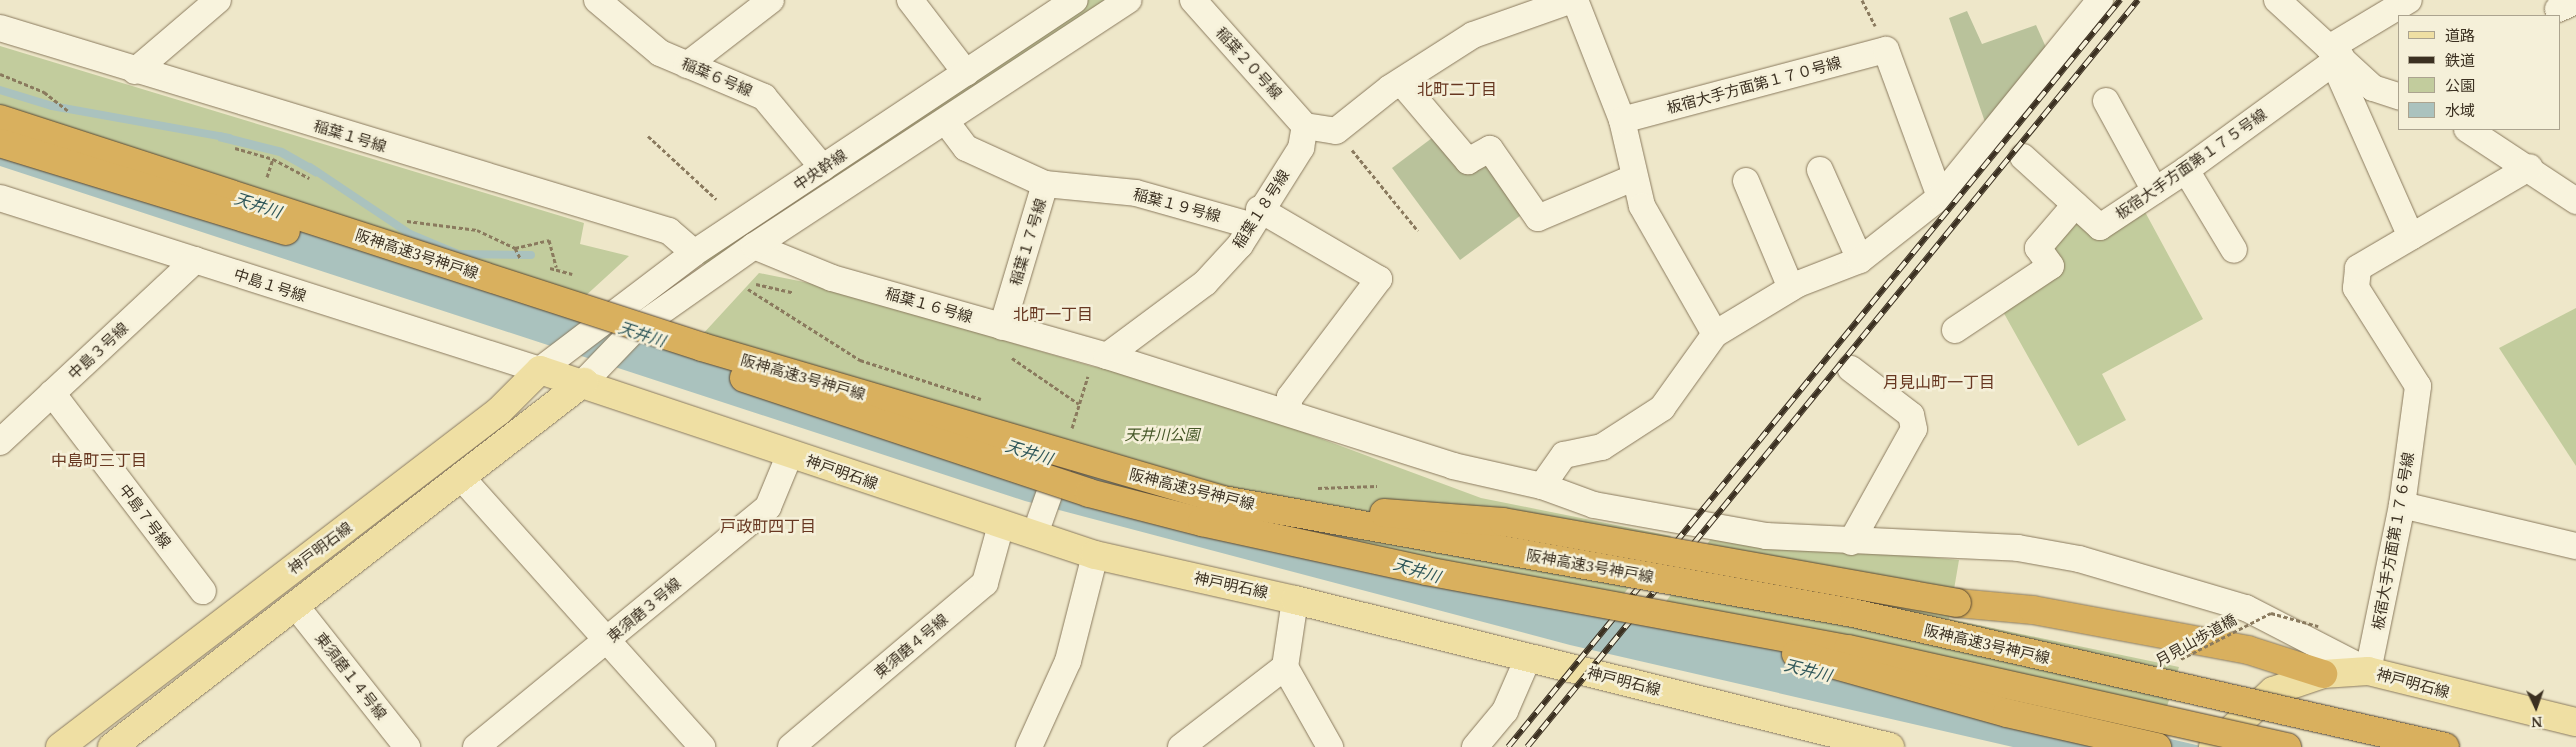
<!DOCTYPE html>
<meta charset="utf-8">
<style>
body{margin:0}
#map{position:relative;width:2576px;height:747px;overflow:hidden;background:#eee7c9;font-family:"Noto Serif","Noto Sans JP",serif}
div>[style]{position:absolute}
.green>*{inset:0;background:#c2cc9d}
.cemetery>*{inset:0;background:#b9c29b}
.water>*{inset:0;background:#aac2be}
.stream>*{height:8px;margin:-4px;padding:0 4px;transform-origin:4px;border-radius:4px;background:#aac2be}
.path>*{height:3px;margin-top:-1.5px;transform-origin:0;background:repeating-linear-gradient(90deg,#8a7a5e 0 4px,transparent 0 6.5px)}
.roads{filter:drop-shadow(0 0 1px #8a7a5e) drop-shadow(0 0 1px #8a7a5e)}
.minor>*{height:26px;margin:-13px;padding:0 13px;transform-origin:13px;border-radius:13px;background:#f8f3dd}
.major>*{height:28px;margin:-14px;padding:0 14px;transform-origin:14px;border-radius:14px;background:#efdfa3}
.highway>*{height:28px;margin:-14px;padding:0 14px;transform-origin:14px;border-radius:14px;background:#d9b05e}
.rail>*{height:5.5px;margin-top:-2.75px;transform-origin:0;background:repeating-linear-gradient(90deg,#f5f0d9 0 11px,#3b3021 0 22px);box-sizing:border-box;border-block:1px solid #3b3021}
.path-bridge>*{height:3px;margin-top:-1.5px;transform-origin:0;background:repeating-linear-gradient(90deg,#8a7a5e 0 4px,transparent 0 6.5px)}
.bridges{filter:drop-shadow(0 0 1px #584832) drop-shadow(0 0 1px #584832)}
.highway-bridge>*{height:28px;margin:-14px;padding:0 14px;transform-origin:14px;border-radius:14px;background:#d9b05e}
span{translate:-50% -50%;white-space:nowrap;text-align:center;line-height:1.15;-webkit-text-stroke:5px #f5f0d9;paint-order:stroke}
.street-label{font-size:15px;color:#3b3021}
.park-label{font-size:15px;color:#465728;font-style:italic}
.neighbourhood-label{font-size:16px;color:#673721}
.water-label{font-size:16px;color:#31585a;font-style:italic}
.legend{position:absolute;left:2398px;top:15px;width:162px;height:115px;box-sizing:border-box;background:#f5f0d9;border:1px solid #aba38f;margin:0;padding:6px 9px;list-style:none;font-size:15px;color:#3b3021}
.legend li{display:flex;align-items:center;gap:10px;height:25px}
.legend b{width:25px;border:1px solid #aba38f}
.north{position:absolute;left:2511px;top:682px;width:50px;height:50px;-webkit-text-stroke:4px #f5f0d9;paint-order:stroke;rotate:177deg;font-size:14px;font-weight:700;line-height:20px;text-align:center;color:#3b3021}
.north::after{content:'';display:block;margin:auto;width:18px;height:22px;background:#3b3021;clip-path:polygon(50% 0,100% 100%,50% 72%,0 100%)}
</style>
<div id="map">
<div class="green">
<div style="clip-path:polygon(1086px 0,1106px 0,704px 265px,701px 254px)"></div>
<div style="clip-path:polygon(0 46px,584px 223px,580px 244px,629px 256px,582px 299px,0 119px)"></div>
<div style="clip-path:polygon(2144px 210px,2203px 319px,2102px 374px,2126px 420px,2078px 446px,2001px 308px,2076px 216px)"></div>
<div style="clip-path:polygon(759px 273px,809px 283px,1091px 366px,1179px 386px,1481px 498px,1671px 536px,1613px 607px,1222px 507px,690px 348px)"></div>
<div style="clip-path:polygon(2576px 308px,2576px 466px,2499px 348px)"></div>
<div style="clip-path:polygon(1713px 536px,1959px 560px,1949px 619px,2179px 667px,2159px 733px,1657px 614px)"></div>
</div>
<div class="cemetery">
<div style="clip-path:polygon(1967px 11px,1982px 44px,2036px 25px,2048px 52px,1985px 122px,1949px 18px)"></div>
<div style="clip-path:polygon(1436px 135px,1491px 159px,1528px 210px,1460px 260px,1392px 168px)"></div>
</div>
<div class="water">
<div style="clip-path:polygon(0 121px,1048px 457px,1611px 609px,2205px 747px,2013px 747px,1570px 645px,1025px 501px,0 166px)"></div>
<div style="clip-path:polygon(220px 132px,283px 148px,320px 169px,316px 177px,279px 156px,218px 141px)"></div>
</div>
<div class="stream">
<div style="left:0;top:90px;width:54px;rotate:17.1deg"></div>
<div style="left:52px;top:106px;width:180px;rotate:10.2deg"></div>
<div style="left:310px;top:167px;width:120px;rotate:33.8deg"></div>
<div style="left:410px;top:234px;width:52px;rotate:22.6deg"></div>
<div style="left:458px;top:254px;width:73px;rotate:0.8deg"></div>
</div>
<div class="path">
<div style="left:1862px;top:0;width:29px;rotate:63deg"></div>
<div style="left:0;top:74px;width:48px;rotate:22.2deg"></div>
<div style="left:44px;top:92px;width:31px;rotate:38deg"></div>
<div style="left:648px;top:136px;width:93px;rotate:42.8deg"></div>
<div style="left:235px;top:148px;width:40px;rotate:16deg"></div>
<div style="left:1352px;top:150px;width:104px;rotate:50.8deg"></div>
<div style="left:267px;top:177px;width:19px;rotate:-72deg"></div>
<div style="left:273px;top:159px;width:41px;rotate:27.8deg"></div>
<div style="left:407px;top:221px;width:71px;rotate:7.3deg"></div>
<div style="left:477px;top:230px;width:42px;rotate:25.3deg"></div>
<div style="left:515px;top:248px;width:11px;rotate:63deg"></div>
<div style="left:515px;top:248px;width:35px;rotate:-13deg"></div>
<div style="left:549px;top:240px;width:28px;rotate:75deg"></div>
<div style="left:550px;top:268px;width:23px;rotate:15deg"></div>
<div style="left:756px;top:284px;width:37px;rotate:13deg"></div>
<div style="left:748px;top:289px;width:133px;rotate:32.4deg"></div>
<div style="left:860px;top:360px;width:127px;rotate:17.9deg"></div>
<div style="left:1012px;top:358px;width:81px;rotate:34.5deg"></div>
<div style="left:1072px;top:428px;width:54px;rotate:-72.9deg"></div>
<div style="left:1318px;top:488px;width:59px;rotate:-1.9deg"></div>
</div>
<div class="roads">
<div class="minor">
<div style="left:597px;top:0;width:82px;rotate:40.1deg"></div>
<div style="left:660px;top:53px;width:113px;rotate:22.9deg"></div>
<div style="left:764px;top:97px;width:92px;rotate:50.3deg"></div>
<div style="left:910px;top:0;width:92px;rotate:52.5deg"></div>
<div style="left:1193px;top:0;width:169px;rotate:48.4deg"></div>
<div style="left:1575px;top:0;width:129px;rotate:68.6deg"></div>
<div style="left:1622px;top:120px;width:88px;rotate:76.9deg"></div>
<div style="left:1642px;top:206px;width:147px;rotate:60.3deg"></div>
<div style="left:2277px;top:0;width:130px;rotate:42.5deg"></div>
<div style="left:2373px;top:88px;width:28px;rotate:18deg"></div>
<div style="left:2558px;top:9px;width:20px;rotate:-24deg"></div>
<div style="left:0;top:28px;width:699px;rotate:16.88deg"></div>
<div style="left:669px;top:231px;width:33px;rotate:41deg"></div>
<div style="left:2329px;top:48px;width:93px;rotate:-31deg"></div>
<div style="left:2334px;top:63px;width:190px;rotate:66.1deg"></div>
<div style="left:687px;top:65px;width:106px;rotate:-37.7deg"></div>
<div style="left:135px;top:71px;width:109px;rotate:-40.5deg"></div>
<div style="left:1401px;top:82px;width:104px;rotate:49.7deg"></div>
<div style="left:1468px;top:161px;width:25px;rotate:-29deg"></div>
<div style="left:1490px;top:149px;width:84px;rotate:55.2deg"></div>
<div style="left:1538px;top:218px;width:103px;rotate:-22.8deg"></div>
<div style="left:2106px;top:101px;width:102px;rotate:61.4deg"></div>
<div style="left:1622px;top:120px;width:273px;rotate:-14.9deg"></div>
<div style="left:1886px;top:50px;width:157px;rotate:69.8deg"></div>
<div style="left:947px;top:123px;width:31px;rotate:53deg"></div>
<div style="left:966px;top:148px;width:87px;rotate:24.5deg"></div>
<div style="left:1045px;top:184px;width:149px;rotate:106.7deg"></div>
<div style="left:1305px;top:126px;width:31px;rotate:9deg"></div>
<div style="left:1336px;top:131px;width:69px;rotate:-38.5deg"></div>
<div style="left:1390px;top:88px;width:98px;rotate:-32.6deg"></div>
<div style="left:1473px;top:35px;width:105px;rotate:-19.5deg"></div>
<div style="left:2467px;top:129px;width:131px;rotate:33.4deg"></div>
<div style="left:2023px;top:157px;width:104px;rotate:42.3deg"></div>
<div style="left:2100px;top:227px;width:103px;rotate:-33.5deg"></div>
<div style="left:2186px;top:170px;width:192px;rotate:-36.1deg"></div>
<div style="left:1820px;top:170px;width:98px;rotate:66deg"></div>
<div style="left:2186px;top:170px;width:93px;rotate:59deg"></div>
<div style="left:1746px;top:181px;width:116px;rotate:67.2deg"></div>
<div style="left:1045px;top:184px;width:91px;rotate:5.6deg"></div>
<div style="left:1136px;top:193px;width:117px;rotate:15.8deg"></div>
<div style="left:0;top:198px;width:567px;rotate:17.67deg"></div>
<div style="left:540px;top:370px;width:193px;rotate:-37.2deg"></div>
<div style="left:694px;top:253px;width:457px;rotate:-33.6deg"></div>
<div style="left:1259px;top:209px;width:139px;rotate:30.3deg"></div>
<div style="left:1379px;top:279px;width:148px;rotate:127deg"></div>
<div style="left:1290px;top:397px;width:15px;rotate:101deg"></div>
<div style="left:754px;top:246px;width:84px;rotate:22.3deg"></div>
<div style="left:832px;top:278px;width:286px;rotate:15.8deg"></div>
<div style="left:1107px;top:356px;width:363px;rotate:17.6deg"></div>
<div style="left:1453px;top:466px;width:91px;rotate:12.7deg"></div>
<div style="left:1542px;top:486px;width:55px;rotate:20.1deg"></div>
<div style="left:1594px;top:505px;width:175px;rotate:10.2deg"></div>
<div style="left:1766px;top:536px;width:252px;rotate:2.7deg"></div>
<div style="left:2018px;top:548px;width:62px;rotate:10.2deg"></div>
<div style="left:2079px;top:559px;width:174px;rotate:16.4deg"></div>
<div style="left:2246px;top:608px;width:137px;rotate:27.3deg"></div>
<div style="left:2368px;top:671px;width:169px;rotate:-78.4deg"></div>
<div style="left:2402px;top:505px;width:120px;rotate:-82.3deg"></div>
<div style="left:2418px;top:386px;width:116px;rotate:-122.3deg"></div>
<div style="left:2356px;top:288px;width:20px;rotate:-84deg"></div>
<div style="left:2358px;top:268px;width:199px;rotate:-30.4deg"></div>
<div style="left:1955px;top:330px;width:115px;rotate:-33.7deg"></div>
<div style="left:2051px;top:266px;width:22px;rotate:-126deg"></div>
<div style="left:2038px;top:248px;width:57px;rotate:-49.3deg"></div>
<div style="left:1107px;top:356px;width:122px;rotate:-36.7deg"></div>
<div style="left:1205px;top:283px;width:52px;rotate:-47.4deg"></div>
<div style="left:1240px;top:245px;width:115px;rotate:-57.8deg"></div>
<div style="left:1301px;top:148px;width:22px;rotate:-80deg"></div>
<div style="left:584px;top:382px;width:69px;rotate:-46.2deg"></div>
<div style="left:632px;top:332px;width:149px;rotate:-35.2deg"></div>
<div style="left:754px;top:246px;width:448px;rotate:-33.3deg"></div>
<div style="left:52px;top:393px;width:249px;rotate:52.7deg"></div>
<div style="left:0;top:442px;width:267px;rotate:-43deg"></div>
<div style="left:461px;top:477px;width:362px;rotate:48.2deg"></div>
<div style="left:1542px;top:486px;width:38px;rotate:-55deg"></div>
<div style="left:1564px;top:455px;width:39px;rotate:-12deg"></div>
<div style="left:1602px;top:447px;width:72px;rotate:-33deg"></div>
<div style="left:1662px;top:408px;width:91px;rotate:-54.4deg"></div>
<div style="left:1715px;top:334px;width:97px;rotate:-31.1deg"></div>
<div style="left:1798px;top:284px;width:66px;rotate:-21.2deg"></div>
<div style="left:1860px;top:260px;width:102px;rotate:-38.2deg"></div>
<div style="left:1940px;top:197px;width:254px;rotate:-50.9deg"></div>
<div style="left:2402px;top:505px;width:179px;rotate:13.3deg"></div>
<div style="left:1040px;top:520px;width:66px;rotate:-70.5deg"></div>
<div style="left:1851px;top:542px;width:129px;rotate:-60.9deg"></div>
<div style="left:1914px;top:429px;width:14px;rotate:-102deg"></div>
<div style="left:1911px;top:415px;width:76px;rotate:-142.5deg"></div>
<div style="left:1295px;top:600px;width:68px;rotate:98.5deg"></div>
<div style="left:1285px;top:667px;width:92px;rotate:60.6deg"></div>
<div style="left:295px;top:605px;width:181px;rotate:51.7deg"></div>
<div style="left:476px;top:747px;width:378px;rotate:-39.4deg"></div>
<div style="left:768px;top:507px;width:57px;rotate:-67.5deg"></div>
<div style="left:791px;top:747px;width:254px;rotate:-40.2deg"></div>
<div style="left:985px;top:583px;width:60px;rotate:-74.6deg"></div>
<div style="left:1029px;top:747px;width:94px;rotate:-65.6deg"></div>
<div style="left:1068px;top:661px;width:109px;rotate:-75.7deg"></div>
<div style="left:1181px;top:747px;width:131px;rotate:-37.6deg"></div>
<div style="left:1475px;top:747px;width:47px;rotate:-50.2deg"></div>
<div style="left:1505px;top:711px;width:58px;rotate:-66.5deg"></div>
</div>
<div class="major">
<div style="left:60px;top:747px;width:553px;rotate:-37.43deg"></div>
<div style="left:499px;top:411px;width:58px;rotate:-45deg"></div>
<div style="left:540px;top:370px;width:585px;rotate:18.43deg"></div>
<div style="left:1095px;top:555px;width:205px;rotate:12.7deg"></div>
<div style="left:1295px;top:600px;width:613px;rotate:13.88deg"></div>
<div style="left:112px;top:747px;width:597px;rotate:-37.71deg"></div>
<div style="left:2213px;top:747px;width:82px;rotate:-43deg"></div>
<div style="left:2273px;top:691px;width:53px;rotate:-18.8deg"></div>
<div style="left:2323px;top:674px;width:45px;rotate:-3.8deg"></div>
<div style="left:2368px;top:671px;width:214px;rotate:13.8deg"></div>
</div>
<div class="highway">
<div style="left:1957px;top:603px;width:76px;rotate:5.3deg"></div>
<div style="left:2033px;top:610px;width:219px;rotate:10.5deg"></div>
<div style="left:2248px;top:650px;width:79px;rotate:17.7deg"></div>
</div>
</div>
<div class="rail">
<div style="left:1508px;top:747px;width:966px;rotate:-50.67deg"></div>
<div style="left:1527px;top:747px;width:965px;rotate:-50.72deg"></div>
</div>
<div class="path-bridge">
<div style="left:2181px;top:659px;width:101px;rotate:-27.1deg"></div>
<div style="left:2271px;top:613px;width:49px;rotate:15.5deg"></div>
</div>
<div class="bridges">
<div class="highway-bridge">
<div style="left:0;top:119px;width:738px;rotate:17.99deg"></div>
<div style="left:702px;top:347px;width:543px;rotate:16.37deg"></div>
<div style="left:1223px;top:500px;width:640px;rotate:10.17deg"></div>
<div style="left:1853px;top:613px;width:607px;rotate:12.75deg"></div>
<div style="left:0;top:143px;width:299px;rotate:17.1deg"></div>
<div style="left:744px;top:378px;width:364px;rotate:18.4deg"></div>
<div style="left:1089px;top:493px;width:117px;rotate:14.4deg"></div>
<div style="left:1202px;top:522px;width:229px;rotate:12.3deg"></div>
<div style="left:1426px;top:571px;width:429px;rotate:10.5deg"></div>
<div style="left:1848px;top:649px;width:450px;rotate:12.6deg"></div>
<div style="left:1384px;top:513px;width:119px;rotate:4.3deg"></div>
<div style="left:1503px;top:522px;width:461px;rotate:10.1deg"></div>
<div style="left:1796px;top:654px;width:219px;rotate:15.6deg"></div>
<div style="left:2007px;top:713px;width:154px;rotate:12.8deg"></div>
</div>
</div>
<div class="street-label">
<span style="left:1249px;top:63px;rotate:48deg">稲葉２０号線</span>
<span style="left:717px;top:77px;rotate:23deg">稲葉６号線</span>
<span style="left:1754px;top:85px;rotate:-15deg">板宿大手方面第１７０号線</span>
<span style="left:350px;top:136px;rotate:17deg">稲葉１号線</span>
<span style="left:2191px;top:164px;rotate:-35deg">板宿大手方面第１７５号線</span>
<span style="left:820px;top:170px;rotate:-34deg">中央幹線</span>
<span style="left:1177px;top:205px;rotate:15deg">稲葉１９号線</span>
<span style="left:1261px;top:209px;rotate:-57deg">稲葉１８号線</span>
<span style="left:1028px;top:242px;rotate:-73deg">稲葉１７号線</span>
<span style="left:417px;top:254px;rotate:18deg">阪神高速3号神戸線</span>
<span style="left:270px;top:285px;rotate:18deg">中島１号線</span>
<span style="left:929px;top:305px;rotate:16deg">稲葉１６号線</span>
<span style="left:98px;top:351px;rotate:-43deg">中島３号線</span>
<span style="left:803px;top:377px;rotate:16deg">阪神高速3号神戸線</span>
<span style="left:842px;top:472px;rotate:19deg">神戸明石線</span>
<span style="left:1192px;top:489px;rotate:14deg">阪神高速3号神戸線</span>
<span style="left:145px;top:516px;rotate:53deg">中島７号線</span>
<span style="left:2393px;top:541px;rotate:-80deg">板宿大手方面第１７６号線</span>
<span style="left:320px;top:548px;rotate:-37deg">神戸明石線</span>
<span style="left:1590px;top:566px;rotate:10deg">阪神高速3号神戸線</span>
<span style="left:1231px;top:585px;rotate:12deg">神戸明石線</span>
<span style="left:644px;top:610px;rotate:-40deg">東須磨３号線</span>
<span style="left:2196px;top:640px;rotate:-29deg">月見山歩道橋</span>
<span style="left:1987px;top:644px;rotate:13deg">阪神高速3号神戸線</span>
<span style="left:911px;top:646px;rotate:-40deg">東須磨４号線</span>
<span style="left:351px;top:676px;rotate:52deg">東須磨１４号線</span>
<span style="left:1624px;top:681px;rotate:14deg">神戸明石線</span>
<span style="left:2413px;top:683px;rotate:15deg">神戸明石線</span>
</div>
<div class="park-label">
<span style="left:1162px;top:435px">天井川公園</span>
</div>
<div class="neighbourhood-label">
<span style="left:1457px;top:89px">北町二丁目</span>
<span style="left:1053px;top:314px">北町一丁目</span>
<span style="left:1939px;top:382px">月見山町一丁目</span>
<span style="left:99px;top:460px">中島町三丁目</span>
<span style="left:768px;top:526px">戸政町四丁目</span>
</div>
<div class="water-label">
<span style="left:258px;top:205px;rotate:18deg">天井川</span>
<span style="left:642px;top:334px;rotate:18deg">天井川</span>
<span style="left:1029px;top:452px;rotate:17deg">天井川</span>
<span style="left:1417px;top:570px;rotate:17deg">天井川</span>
<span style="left:1808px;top:670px;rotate:14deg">天井川</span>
</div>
<ul class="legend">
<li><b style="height:6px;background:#efdfa3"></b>道路</li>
<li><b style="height:6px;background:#3b3021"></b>鉄道</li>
<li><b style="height:14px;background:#c2cc9d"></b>公園</li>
<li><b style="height:14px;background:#aac2be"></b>水域</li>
</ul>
<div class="north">N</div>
</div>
